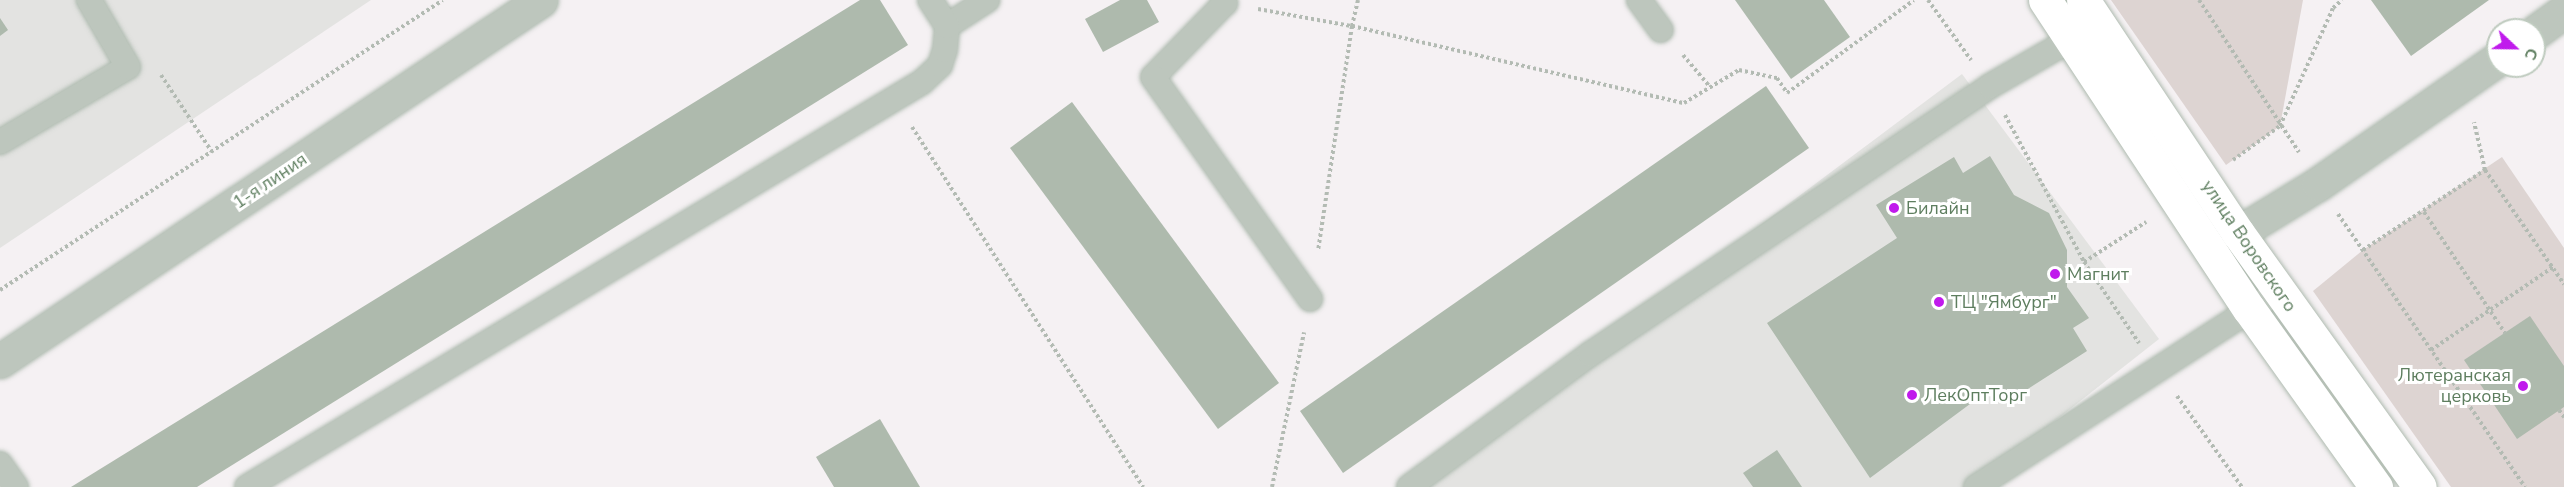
<!DOCTYPE html>
<meta charset="utf-8">
<style>
body{margin:0}
#map{position:relative;width:2564px;height:487px;overflow:hidden;background:#f5f1f3;font-family:"Nunito Sans",sans-serif}
div>[style]{position:absolute}
.built>*{inset:0;background:#e3e3e1}
.green>*{inset:0;background:#ddd4d2}
.building>*{inset:0;background:#aebaad}
.path>*{height:4px;margin-top:-2px;transform-origin:0;background:repeating-linear-gradient(90deg,#b3bbb3 0 3px,transparent 0 6px)}
.roads{filter:drop-shadow(0 0 2px #afbbb0) drop-shadow(0 0 2px #afbbb0)}
.lane>*{height:24px;margin:-12px;padding:0 12px;transform-origin:12px;border-radius:12px;background:#bdc6bd}
.street>*{height:33px;margin:-16.5px;padding:0 16.5px;transform-origin:16.5px;border-radius:16.5px;background:#bdc6bd}
.secondary>*{height:33px;margin:-16.5px;padding:0 16.5px;transform-origin:16.5px;border-radius:16.5px;background:#fff}
.dots>*{width:16px;height:16px;translate:-50% -50%;box-sizing:border-box;border:3px solid #fff;border-radius:50%}
span{translate:-50% -50%;white-space:nowrap;text-align:center;line-height:1.15;-webkit-text-stroke:6px #fff;paint-order:stroke}
.street-label{font-size:18px;color:#5e7e5f}
.poi-label{font-size:18px;color:#5e7e5f}
.left{translate:0 -50%;text-align:left}
.right{translate:-100% -50%;text-align:right}
.north{position:absolute;left:2486px;top:18px;width:60px;height:60px;box-sizing:border-box;background:#fff;border:2px solid #bfcbbf;border-radius:50%;rotate:112deg;font-size:16px;font-weight:700;line-height:24px;text-align:center;color:#5e7e5f}
.north::after{content:'';display:block;margin:auto;width:21px;height:27px;background:#c01aec;clip-path:polygon(50% 0,100% 100%,50% 72%,0 100%)}
</style>
<div id="map">
<div class="built">
<div style="clip-path:polygon(0 0,371px 0,0 248px)"></div>
<div style="clip-path:polygon(1962px 74px,2159px 339px,1971px 487px,1410px 487px)"></div>
</div>
<div class="green">
<div style="clip-path:polygon(2111px 0,2303px 0,2280px 126px,2226px 165px)"></div>
<div style="clip-path:polygon(2502px 157px,2564px 248px,2564px 487px,2451px 487px,2313px 291px,2363px 250px)"></div>
</div>
<div class="building">
<div style="clip-path:polygon(860px 0,880px 0,908px 45px,197px 487px,71px 487px)"></div>
<div style="clip-path:polygon(1120px 0,1147px 0,1159px 22px,1103px 52px,1085px 19px)"></div>
<div style="clip-path:polygon(1735px 0,1824px 0,1850px 37px,1791px 79px)"></div>
<div style="clip-path:polygon(2371px 0,2489px 0,2411px 56px)"></div>
<div style="clip-path:polygon(0 18px,8px 30px,0 36px)"></div>
<div style="clip-path:polygon(1766px 86px,1809px 148px,1343px 473px,1300px 411px)"></div>
<div style="clip-path:polygon(1072px 102px,1279px 383px,1218px 429px,1010px 148px)"></div>
<div style="clip-path:polygon(1990px 156px,2014px 195px,2049px 213px,2067px 250px,2067px 287px,2089px 318px,2073px 328px,2087px 351px,2006px 403px,1993px 387px,1870px 478px,1767px 323px,1897px 238px,1876px 205px,1954px 157px,1963px 173px)"></div>
<div style="clip-path:polygon(2530px 316px,2564px 366px,2564px 407px,2517px 439px,2464px 360px)"></div>
<div style="clip-path:polygon(880px 419px,920px 487px,834px 487px,816px 457px)"></div>
<div style="clip-path:polygon(1777px 450px,1802px 487px,1753px 487px,1743px 473px)"></div>
</div>
<div class="path">
<div style="left:1358px;top:0;width:27px;rotate:103deg"></div>
<div style="left:1352px;top:26px;width:341px;rotate:13.1deg"></div>
<div style="left:1684px;top:103px;width:64px;rotate:-31deg"></div>
<div style="left:1739px;top:70px;width:39px;rotate:12deg"></div>
<div style="left:1777px;top:78px;width:18px;rotate:56deg"></div>
<div style="left:1787px;top:93px;width:157px;rotate:-36.2deg"></div>
<div style="left:1928px;top:0;width:74px;rotate:54.4deg"></div>
<div style="left:2199px;top:0;width:182px;rotate:56.7deg"></div>
<div style="left:1258px;top:9px;width:96px;rotate:10.3deg"></div>
<div style="left:1352px;top:26px;width:227px;rotate:98.6deg"></div>
<div style="left:1683px;top:55px;width:42px;rotate:49.8deg"></div>
<div style="left:161px;top:75px;width:92px;rotate:56.5deg"></div>
<div style="left:2005px;top:115px;width:167px;rotate:61.7deg"></div>
<div style="left:2084px;top:262px;width:98px;rotate:55.8deg"></div>
<div style="left:912px;top:127px;width:428px;rotate:57.3deg"></div>
<div style="left:2233px;top:160px;width:58px;rotate:-35.9deg"></div>
<div style="left:2280px;top:126px;width:129px;rotate:-65.8deg"></div>
<div style="left:2333px;top:8px;width:12px;rotate:-42deg"></div>
<div style="left:2485px;top:170px;width:139px;rotate:55.3deg"></div>
<div style="left:2424px;top:212px;width:146px;rotate:56.2deg"></div>
<div style="left:2338px;top:214px;width:331px;rotate:55.6deg"></div>
<div style="left:2363px;top:250px;width:146px;rotate:-33.3deg"></div>
<div style="left:2485px;top:170px;width:49px;rotate:-102.9deg"></div>
<div style="left:2084px;top:262px;width:74px;rotate:-32.8deg"></div>
<div style="left:0;top:290px;width:529px;rotate:-33.21deg"></div>
<div style="left:2431px;top:350px;width:148px;rotate:-34.2deg"></div>
<div style="left:2177px;top:396px;width:112px;rotate:54.5deg"></div>
<div style="left:2559px;top:410px;width:9px;rotate:54deg"></div>
<div style="left:1272px;top:487px;width:158px;rotate:-78.3deg"></div>
</div>
<div class="roads">
<div class="lane">
<div style="left:1223px;top:0;width:4px;rotate:56deg"></div>
<div style="left:1225px;top:3px;width:103px;rotate:134.2deg"></div>
<div style="left:1153px;top:77px;width:272px;rotate:54.7deg"></div>
<div style="left:1639px;top:0;width:37px;rotate:54deg"></div>
<div style="left:947px;top:26px;width:48px;rotate:-33deg"></div>
<div style="left:0;top:142px;width:148px;rotate:-30.4deg"></div>
<div style="left:128px;top:67px;width:78px;rotate:-120.2deg"></div>
<div style="left:0;top:464px;width:28px;rotate:55deg"></div>
<div style="left:247px;top:487px;width:787px;rotate:-30.96deg"></div>
<div style="left:922px;top:82px;width:25px;rotate:-43deg"></div>
<div style="left:940px;top:65px;width:16px;rotate:-72deg"></div>
<div style="left:945px;top:50px;width:24px;rotate:-85deg"></div>
<div style="left:947px;top:26px;width:31px;rotate:-123deg"></div>
<div style="left:1409px;top:487px;width:225px;rotate:-36.3deg"></div>
<div style="left:1590px;top:354px;width:481px;rotate:-33.8deg"></div>
<div style="left:1990px;top:86px;width:108px;rotate:-29.9deg"></div>
<div style="left:1976px;top:487px;width:361px;rotate:-32.9deg"></div>
</div>
<div class="street">
<div style="left:2534px;top:33px;width:37px;rotate:-36deg"></div>
<div style="left:2238px;top:233px;width:94px;rotate:-31.5deg"></div>
<div style="left:2318px;top:184px;width:219px;rotate:-34.8deg"></div>
<div style="left:0;top:361px;width:650px;rotate:-33.71deg"></div>
</div>
<div class="secondary">
<div style="left:2045px;top:0;width:370px;rotate:56.6deg"></div>
<div style="left:2249px;top:309px;width:219px;rotate:54.5deg"></div>
<div style="left:2083px;top:0;width:280px;rotate:56.4deg"></div>
<div style="left:2238px;top:233px;width:312px;rotate:54.4deg"></div>
</div>
</div>
<div class="dots">
<div style="left:1894px;top:208px;background:#c01aec"></div>
<div style="left:2055px;top:274px;background:#c01aec"></div>
<div style="left:1939px;top:302px;background:#c01aec"></div>
<div style="left:2523px;top:386px;background:#c01aec"></div>
<div style="left:1912px;top:395px;background:#c01aec"></div>
</div>
<div class="street-label">
<span style="left:270px;top:181px;rotate:-34deg">1-я линия</span>
<span style="left:2249px;top:246px;rotate:56deg">улица Воровского</span>
</div>
<div class="poi-label">
<span class="left" style="left:1906px;top:208px">Билайн</span>
<span class="left" style="left:2067px;top:274px">Магнит</span>
<span class="left" style="left:1951px;top:302px">ТЦ "Ямбург"</span>
<span class="right" style="left:2511px;top:386px">Лютеранская<br>церковь</span>
<span class="left" style="left:1924px;top:395px">ЛекОптТорг</span>
</div>
<div class="north">С</div>
</div>
